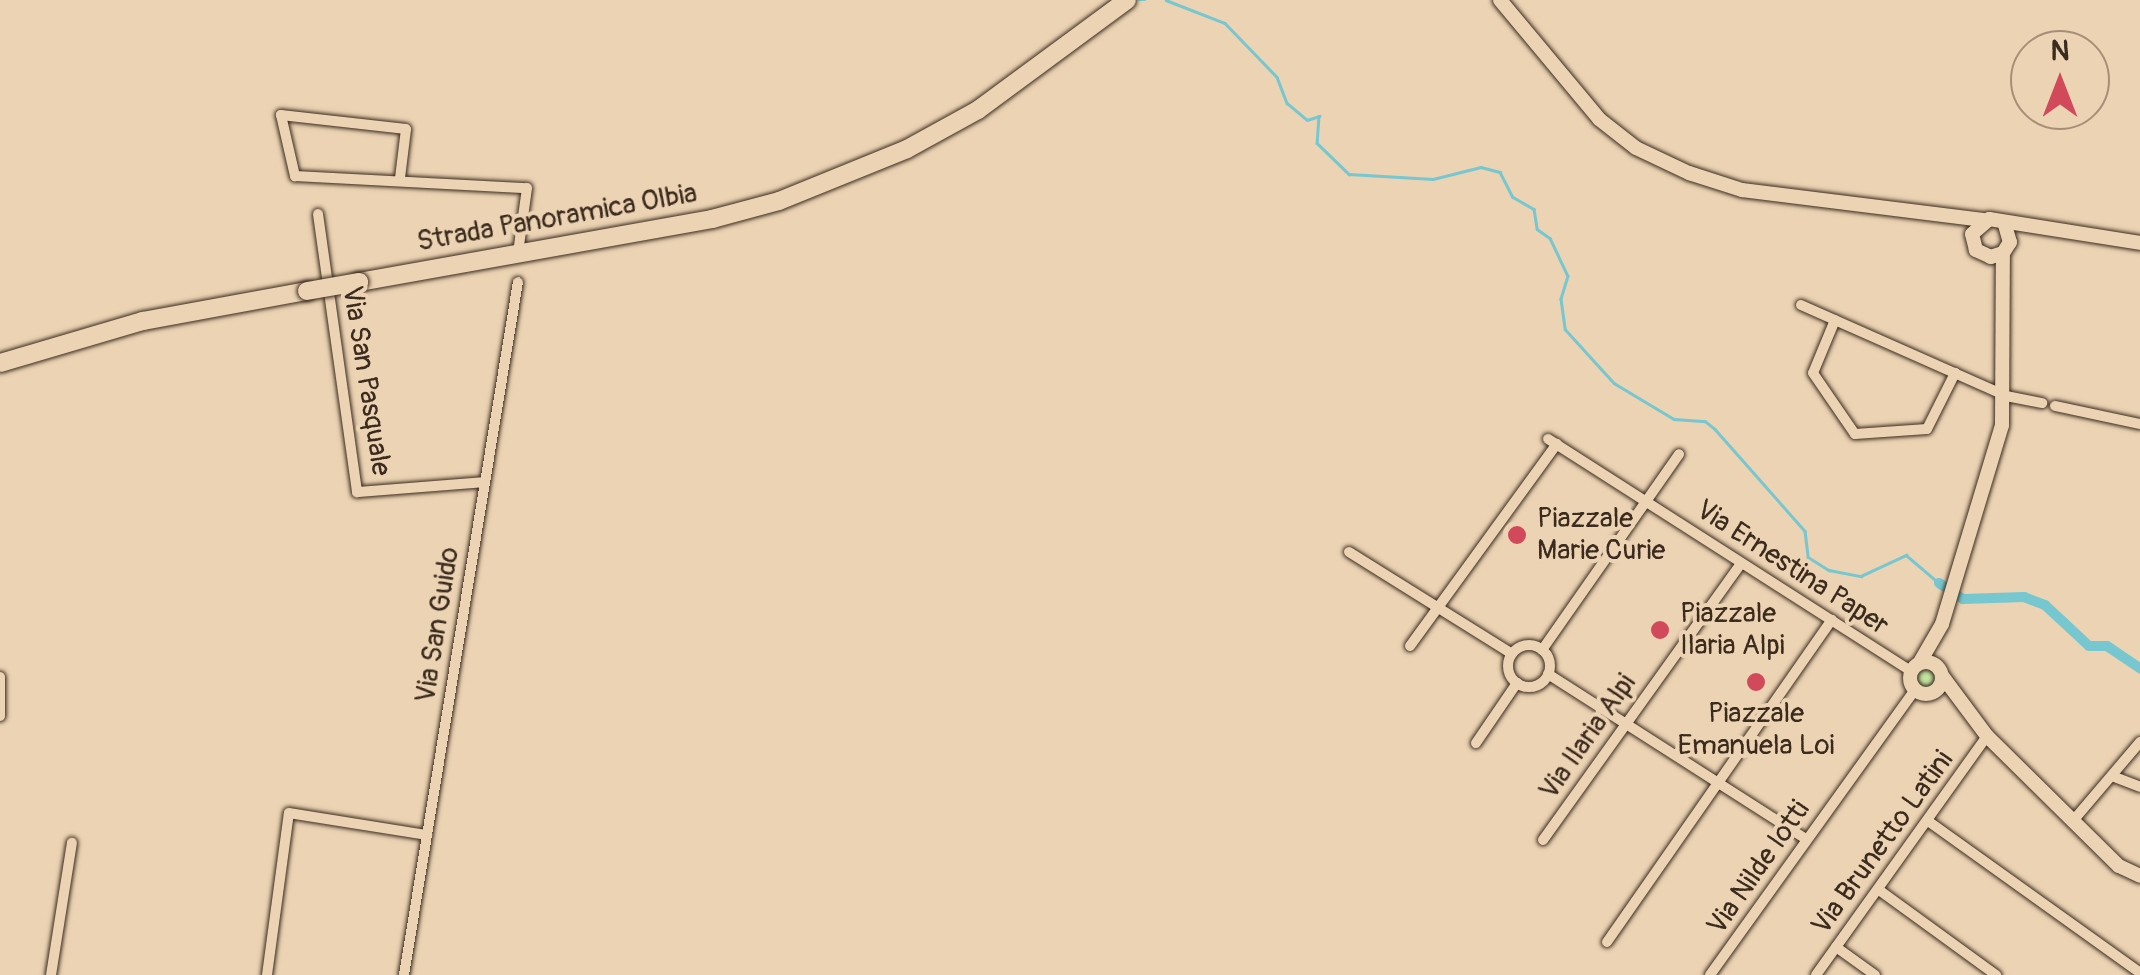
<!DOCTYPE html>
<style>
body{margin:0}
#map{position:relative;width:2140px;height:975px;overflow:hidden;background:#ebd3b3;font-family:Pangolin,sans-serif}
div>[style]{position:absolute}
.green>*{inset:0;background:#c3e7a2}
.round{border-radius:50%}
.stream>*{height:2.5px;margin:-1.25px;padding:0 1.25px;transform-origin:1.25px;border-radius:1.25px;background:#76c7d0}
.canal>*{height:10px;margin:-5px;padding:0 5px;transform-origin:5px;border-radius:5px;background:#76c7d0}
.roads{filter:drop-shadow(0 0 2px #3b2a1e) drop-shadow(0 0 2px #3b2a1e)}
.street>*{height:10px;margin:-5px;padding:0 5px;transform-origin:5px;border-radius:5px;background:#ebd3b3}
.street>.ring{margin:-5px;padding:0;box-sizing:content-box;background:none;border:10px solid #ebd3b3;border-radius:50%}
.secondary>*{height:14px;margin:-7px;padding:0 7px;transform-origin:7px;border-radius:7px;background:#ebd3b3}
.secondary>.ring{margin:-7px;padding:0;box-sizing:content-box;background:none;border:14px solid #ebd3b3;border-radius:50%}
.highway>*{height:18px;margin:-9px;padding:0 9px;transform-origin:9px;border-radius:9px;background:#ebd3b3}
.bridges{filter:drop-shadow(0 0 2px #3b2a1e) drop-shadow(0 0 2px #3b2a1e)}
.highway-bridge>*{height:18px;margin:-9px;padding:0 9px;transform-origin:9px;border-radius:9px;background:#ebd3b3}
.dots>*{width:28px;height:28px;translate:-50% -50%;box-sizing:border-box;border:5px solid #ebd3b3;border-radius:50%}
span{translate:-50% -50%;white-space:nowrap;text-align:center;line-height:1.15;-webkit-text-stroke:8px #ebd3b3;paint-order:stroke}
.street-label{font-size:28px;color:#3b2a1e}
.poi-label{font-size:28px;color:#3b2a1e}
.left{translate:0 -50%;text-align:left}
.north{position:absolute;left:2010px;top:30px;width:100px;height:100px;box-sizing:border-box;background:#ebd3b3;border:2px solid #a58f77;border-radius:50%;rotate:0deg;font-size:28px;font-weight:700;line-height:40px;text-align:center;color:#3b2a1e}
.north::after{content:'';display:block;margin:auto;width:35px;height:45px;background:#d1495b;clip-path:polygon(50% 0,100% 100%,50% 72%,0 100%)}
</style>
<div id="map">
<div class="green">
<div class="round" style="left:1914px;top:666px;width:24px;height:24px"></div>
</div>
<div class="stream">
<div style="left:1139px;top:0;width:6px"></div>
<div style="left:1166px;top:0;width:63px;rotate:21.3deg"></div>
<div style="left:1225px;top:23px;width:75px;rotate:46.1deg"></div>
<div style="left:1277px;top:77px;width:28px;rotate:69deg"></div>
<div style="left:1287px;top:103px;width:26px;rotate:40deg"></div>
<div style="left:1307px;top:120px;width:13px;rotate:-18deg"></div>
<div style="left:1319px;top:116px;width:27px;rotate:94deg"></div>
<div style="left:1317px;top:143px;width:45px;rotate:44.1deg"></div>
<div style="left:1349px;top:174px;width:84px;rotate:3.4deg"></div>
<div style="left:1433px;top:179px;width:49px;rotate:-14deg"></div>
<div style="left:1481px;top:167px;width:20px;rotate:15deg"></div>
<div style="left:1500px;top:172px;width:28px;rotate:63deg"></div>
<div style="left:1513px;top:197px;width:24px;rotate:30deg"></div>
<div style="left:1534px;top:209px;width:20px;rotate:81deg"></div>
<div style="left:1537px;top:229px;width:16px;rotate:35deg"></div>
<div style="left:1550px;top:238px;width:42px;rotate:64.7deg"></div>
<div style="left:1568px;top:276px;width:24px;rotate:107deg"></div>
<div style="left:1561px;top:299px;width:30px;rotate:82deg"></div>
<div style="left:1565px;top:329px;width:73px;rotate:47.8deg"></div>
<div style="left:1614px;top:383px;width:70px;rotate:31deg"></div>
<div style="left:1674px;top:419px;width:31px;rotate:4deg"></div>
<div style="left:1705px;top:421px;width:13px;rotate:39deg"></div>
<div style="left:1715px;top:429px;width:136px;rotate:48.6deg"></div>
<div style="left:1805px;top:531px;width:26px;rotate:83deg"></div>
<div style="left:1808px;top:557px;width:25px;rotate:32deg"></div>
<div style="left:1829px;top:570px;width:33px;rotate:11deg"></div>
<div style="left:1861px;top:576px;width:50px;rotate:-25deg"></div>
<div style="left:1906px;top:555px;width:43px;rotate:40.3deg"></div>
</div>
<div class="canal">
<div style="left:1939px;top:583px;width:29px;rotate:34deg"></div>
<div style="left:1963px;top:599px;width:61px;rotate:-1.9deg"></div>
<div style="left:2024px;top:597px;width:22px;rotate:21deg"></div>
<div style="left:2045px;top:605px;width:60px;rotate:43deg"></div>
<div style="left:2089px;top:646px;width:18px"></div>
<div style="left:2107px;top:646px;width:40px;rotate:34deg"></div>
</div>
<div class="roads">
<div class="street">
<div style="left:400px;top:178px;width:49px;rotate:-83deg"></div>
<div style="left:406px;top:129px;width:126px;rotate:-173.6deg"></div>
<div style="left:281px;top:115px;width:63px;rotate:77.1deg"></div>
<div style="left:295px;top:176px;width:232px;rotate:3deg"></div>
<div style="left:527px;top:188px;width:66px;rotate:97.9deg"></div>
<div style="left:318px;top:214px;width:281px;rotate:82deg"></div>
<div style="left:357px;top:492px;width:127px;rotate:-4.5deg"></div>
<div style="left:1801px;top:305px;width:224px;rotate:23.9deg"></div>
<div style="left:2006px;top:396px;width:37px;rotate:11deg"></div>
<div style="left:1835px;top:320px;width:57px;rotate:112.5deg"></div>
<div style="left:1813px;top:373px;width:74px;rotate:55.5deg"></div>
<div style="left:1855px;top:434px;width:72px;rotate:-4deg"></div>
<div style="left:1927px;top:429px;width:63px;rotate:-63.4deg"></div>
<div style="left:2055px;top:406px;width:87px;rotate:12deg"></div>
<div style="left:1548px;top:439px;width:431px;rotate:32.6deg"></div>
<div style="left:1349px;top:552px;width:192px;rotate:32deg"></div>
<div class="ring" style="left:1508px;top:645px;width:32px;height:32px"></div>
<div style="left:1410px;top:646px;width:250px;rotate:-54deg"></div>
<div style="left:1542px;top:650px;width:239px;rotate:-55deg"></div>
<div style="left:1548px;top:674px;width:306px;rotate:32.6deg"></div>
<div style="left:0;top:677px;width:39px;rotate:90deg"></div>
<div style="left:1476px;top:743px;width:73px;rotate:-55.7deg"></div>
<div style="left:2112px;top:776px;width:30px;rotate:21deg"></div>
<div style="left:1928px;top:821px;width:261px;rotate:35.6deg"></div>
<div style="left:2072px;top:822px;width:105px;rotate:-49.6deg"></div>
<div style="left:1543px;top:840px;width:340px;rotate:-54.4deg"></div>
<div style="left:1879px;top:890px;width:145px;rotate:36deg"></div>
<div style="left:1607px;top:942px;width:393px;rotate:-55.1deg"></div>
<div style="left:1836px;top:947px;width:48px;rotate:35.7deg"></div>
<div style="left:51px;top:975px;width:134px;rotate:-81deg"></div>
<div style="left:267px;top:975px;width:163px;rotate:-82.3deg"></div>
<div style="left:289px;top:813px;width:140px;rotate:9.1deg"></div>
<div style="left:404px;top:975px;width:702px;rotate:-80.66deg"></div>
<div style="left:1710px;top:975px;width:351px;rotate:-54.3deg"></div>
<div style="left:1816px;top:975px;width:294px;rotate:-54.4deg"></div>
</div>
<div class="secondary">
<div style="left:1500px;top:0;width:155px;rotate:50.2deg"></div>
<div style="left:1599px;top:119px;width:47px;rotate:38.1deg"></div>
<div style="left:1636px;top:148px;width:59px;rotate:25.3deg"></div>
<div style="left:1689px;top:173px;width:56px;rotate:17.8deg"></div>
<div style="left:1742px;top:190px;width:243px;rotate:7.1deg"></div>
<div style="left:2005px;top:225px;width:18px;rotate:74deg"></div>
<div style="left:2010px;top:242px;width:13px;rotate:122deg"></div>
<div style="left:2003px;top:253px;width:13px;rotate:162deg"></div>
<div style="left:1991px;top:257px;width:17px;rotate:-155deg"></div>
<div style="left:1976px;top:250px;width:16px;rotate:-104deg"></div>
<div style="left:1972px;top:234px;width:23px;rotate:-41deg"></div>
<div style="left:1989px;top:219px;width:153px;rotate:9deg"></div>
<div class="ring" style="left:1910px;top:662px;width:18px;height:18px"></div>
<div style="left:1920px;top:662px;width:44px;rotate:-59.9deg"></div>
<div style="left:1942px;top:624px;width:208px;rotate:-73.2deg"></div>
<div style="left:2002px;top:425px;width:172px;rotate:-89.7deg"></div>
<div style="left:1943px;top:677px;width:74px;rotate:53.3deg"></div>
<div style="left:1987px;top:736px;width:185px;rotate:44.6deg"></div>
<div style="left:2119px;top:866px;width:23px;rotate:25deg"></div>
</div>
<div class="highway">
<div style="left:359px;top:282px;width:359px;rotate:-10.1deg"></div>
<div style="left:712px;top:219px;width:69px;rotate:-15deg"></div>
<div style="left:779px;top:201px;width:138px;rotate:-22.1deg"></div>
<div style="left:907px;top:149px;width:81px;rotate:-28.8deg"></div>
<div style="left:978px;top:110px;width:185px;rotate:-36.4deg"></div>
<div style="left:0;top:363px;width:149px;rotate:-16.4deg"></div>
<div style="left:143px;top:321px;width:167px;rotate:-10.4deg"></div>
</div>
</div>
<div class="bridges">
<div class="highway-bridge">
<div style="left:307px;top:291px;width:53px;rotate:-9.8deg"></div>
</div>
</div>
<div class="dots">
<div style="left:1517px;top:535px;background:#d1495b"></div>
<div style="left:1660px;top:630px;background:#d1495b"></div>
<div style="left:1756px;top:682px;background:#d1495b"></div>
</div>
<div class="street-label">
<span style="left:557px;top:218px;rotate:-10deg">Strada Panoramica Olbia</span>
<span style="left:366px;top:381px;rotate:81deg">Via San Pasquale</span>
<span style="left:1792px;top:568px;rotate:33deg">Via Ernestina Paper</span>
<span style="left:438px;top:625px;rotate:-81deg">Via San Guido</span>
<span style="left:1588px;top:737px;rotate:-55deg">Via Ilaria Alpi</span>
<span style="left:1883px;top:843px;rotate:-54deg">Via Brunetto Latini</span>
<span style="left:1759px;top:868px;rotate:-55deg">Via Nilde Iotti</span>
</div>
<div class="poi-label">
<span class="left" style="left:1537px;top:535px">Piazzale<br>Marie Curie</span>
<span class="left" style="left:1680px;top:630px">Piazzale<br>Ilaria Alpi</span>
<span style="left:1756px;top:730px">Piazzale<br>Emanuela Loi</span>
</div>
<div class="north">N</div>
</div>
